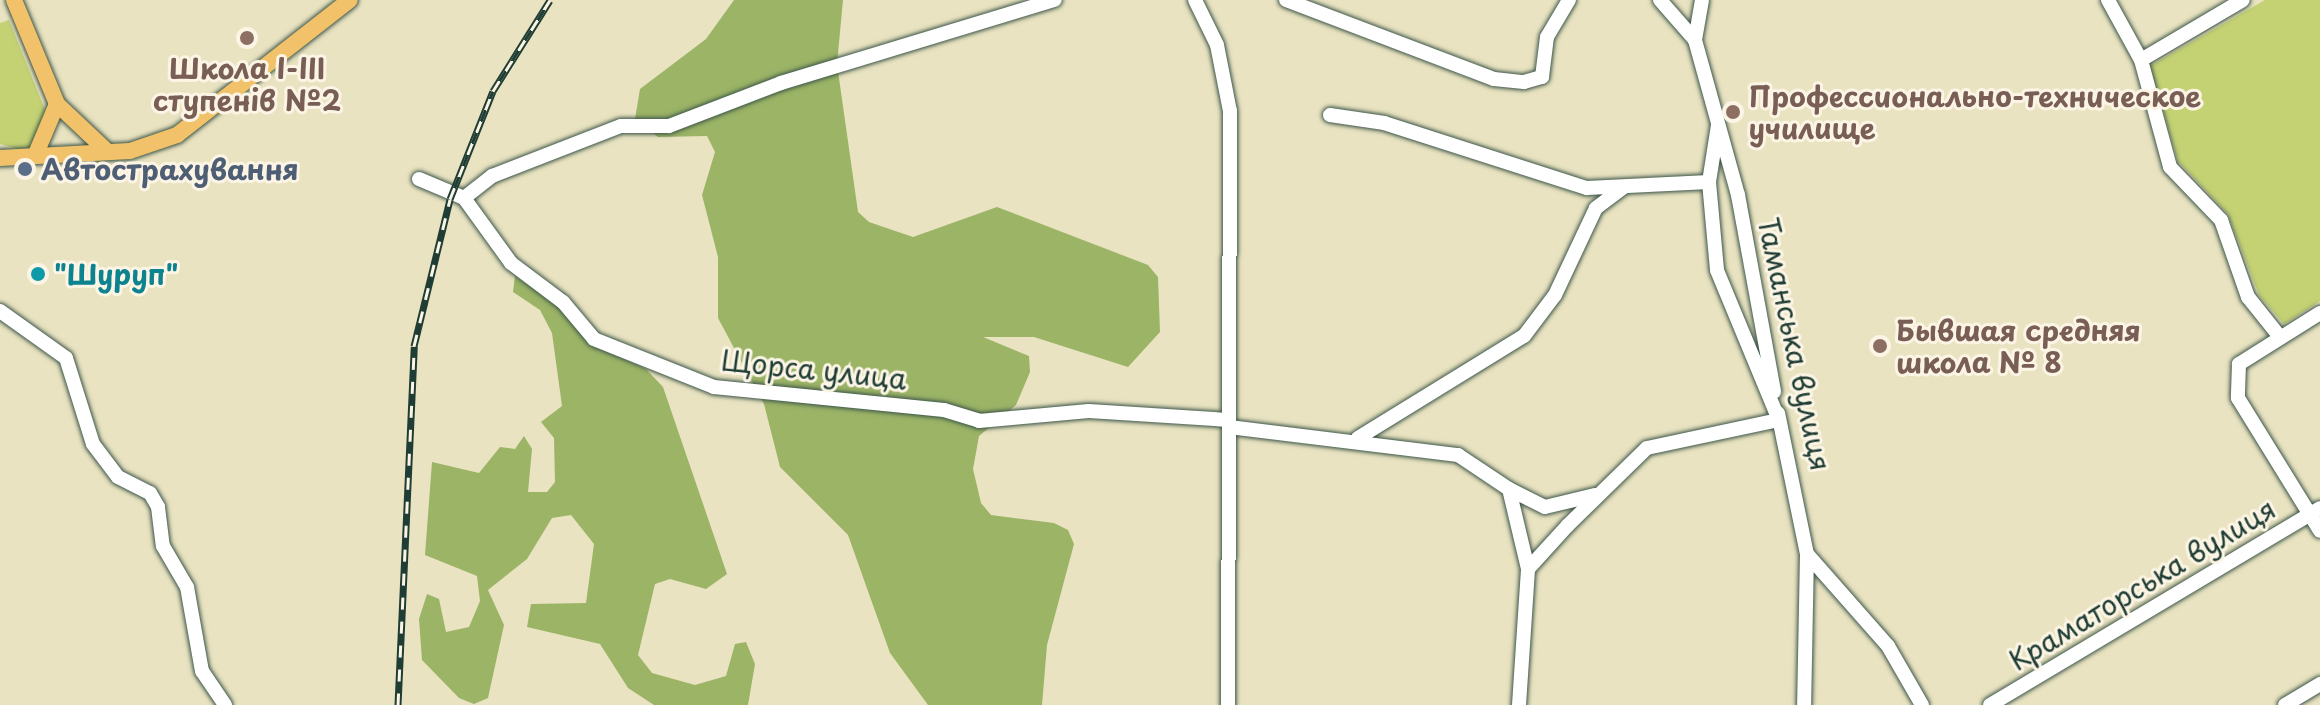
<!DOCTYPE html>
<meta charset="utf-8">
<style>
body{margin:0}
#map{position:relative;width:2320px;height:705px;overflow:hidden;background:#e9e3c1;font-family:"Playpen Sans",sans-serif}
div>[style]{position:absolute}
.green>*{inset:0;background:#c4d274}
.forest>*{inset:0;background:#9bb466}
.roads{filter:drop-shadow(0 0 2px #3d5649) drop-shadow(0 0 2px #3d5649)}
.minor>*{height:14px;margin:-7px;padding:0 7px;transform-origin:7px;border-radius:7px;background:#fff}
.major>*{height:16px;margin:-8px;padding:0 8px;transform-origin:8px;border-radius:8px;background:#f2c26a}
.rail>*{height:7px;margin-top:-3.5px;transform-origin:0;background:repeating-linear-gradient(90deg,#fcf5e5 0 12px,#1f3d34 0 24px);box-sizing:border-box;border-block:2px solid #1f3d34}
.dots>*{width:22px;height:22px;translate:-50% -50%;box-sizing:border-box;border:4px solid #fcf5e5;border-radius:50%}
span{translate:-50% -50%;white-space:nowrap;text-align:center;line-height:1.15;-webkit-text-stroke:6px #fcf5e5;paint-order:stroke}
.education-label{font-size:28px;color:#785e54;font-weight:700}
.left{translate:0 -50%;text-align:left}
.service-label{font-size:28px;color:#4e5e75;font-weight:700}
.culture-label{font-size:28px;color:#0d838f;font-weight:700}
.street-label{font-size:28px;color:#1f3d34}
</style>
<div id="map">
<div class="green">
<div style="clip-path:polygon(2265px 0,2320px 0,2320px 301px,2284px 324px,2259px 295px,2228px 214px,2178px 161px,2150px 66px)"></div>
<div style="clip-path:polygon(9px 20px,48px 117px,35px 146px,22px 150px,0 144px,0 23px)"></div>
</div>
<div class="forest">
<div style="clip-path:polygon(734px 0,843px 0,837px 64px,858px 212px,869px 222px,913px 237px,997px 207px,1148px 265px,1158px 277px,1160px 332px,1128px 367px,1034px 337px,983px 337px,1029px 356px,1030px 372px,1016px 405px,979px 436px,973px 469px,981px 503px,991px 515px,1054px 523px,1068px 530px,1074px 544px,1047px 645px,1042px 705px,928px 705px,890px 653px,848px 535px,780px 467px,764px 404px,718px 318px,718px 257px,702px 195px,715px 152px,707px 136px,658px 137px,635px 119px,640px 89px,706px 39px)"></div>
<div style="clip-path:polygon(515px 276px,558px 306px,588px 343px,646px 369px,663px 387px,727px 574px,706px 589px,670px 579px,655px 584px,638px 655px,652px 673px,695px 685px,726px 676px,735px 644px,746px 642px,755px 664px,748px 705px,654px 705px,628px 688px,600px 644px,527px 627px,531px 604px,586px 603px,594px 544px,571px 515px,552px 518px,527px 559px,488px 590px,504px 625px,488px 698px,474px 704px,459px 698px,422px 660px,419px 619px,427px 594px,439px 599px,446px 632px,469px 627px,480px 601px,477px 576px,425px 555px,432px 462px,479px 473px,500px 447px,515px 449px,524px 436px,532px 449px,528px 492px,547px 492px,555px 482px,554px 438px,541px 422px,562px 406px,552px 333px,540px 310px,513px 292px)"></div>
</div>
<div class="roads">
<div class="minor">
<div style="left:1195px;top:0;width:50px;rotate:63.9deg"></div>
<div style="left:1217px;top:45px;width:67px;rotate:78.9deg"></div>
<div style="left:1230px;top:111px;width:594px;rotate:90.19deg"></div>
<div style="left:1286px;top:0;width:222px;rotate:20.8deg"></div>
<div style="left:1494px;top:79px;width:30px;rotate:6deg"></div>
<div style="left:1524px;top:82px;width:19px;rotate:-16deg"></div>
<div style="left:1542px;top:77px;width:40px;rotate:-82.9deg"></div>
<div style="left:1547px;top:37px;width:43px;rotate:-59.3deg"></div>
<div style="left:1660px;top:0;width:53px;rotate:48.8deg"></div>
<div style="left:1702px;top:0;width:41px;rotate:99.9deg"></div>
<div style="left:1695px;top:40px;width:161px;rotate:74.5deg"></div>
<div style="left:1738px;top:195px;width:200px;rotate:79.6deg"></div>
<div style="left:2108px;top:0;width:68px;rotate:61.2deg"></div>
<div style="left:2141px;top:60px;width:111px;rotate:74.8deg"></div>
<div style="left:2170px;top:167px;width:74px;rotate:46.1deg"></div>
<div style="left:2221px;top:220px;width:82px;rotate:70.7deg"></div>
<div style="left:2248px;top:297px;width:51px;rotate:51.3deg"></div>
<div style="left:2141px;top:60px;width:118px;rotate:-30.5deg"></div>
<div style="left:1330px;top:115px;width:55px;rotate:8.4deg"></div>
<div style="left:1384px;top:123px;width:213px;rotate:17.8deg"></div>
<div style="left:1587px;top:188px;width:122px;rotate:-2.8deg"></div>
<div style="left:419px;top:179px;width:49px;rotate:22.9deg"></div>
<div style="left:464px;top:198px;width:80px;rotate:54.1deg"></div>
<div style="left:511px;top:263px;width:65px;rotate:36.9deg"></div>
<div style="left:563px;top:302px;width:48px;rotate:50deg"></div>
<div style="left:594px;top:339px;width:129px;rotate:21.8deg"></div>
<div style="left:714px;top:387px;width:231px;rotate:5.7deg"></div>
<div style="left:944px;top:410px;width:37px;rotate:17deg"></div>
<div style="left:979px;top:421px;width:110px;rotate:-5.2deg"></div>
<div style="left:1089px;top:411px;width:140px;rotate:3.7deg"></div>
<div style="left:464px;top:198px;width:36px;rotate:-38deg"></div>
<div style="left:492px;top:176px;width:138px;rotate:-21.2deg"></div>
<div style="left:621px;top:126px;width:48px"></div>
<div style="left:669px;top:126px;width:120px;rotate:-21deg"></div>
<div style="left:781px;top:83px;width:286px;rotate:-16.9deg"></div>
<div style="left:0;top:311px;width:81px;rotate:35.5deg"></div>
<div style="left:66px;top:358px;width:90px;rotate:72.6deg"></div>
<div style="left:93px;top:444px;width:41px;rotate:52.9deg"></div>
<div style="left:118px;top:477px;width:36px;rotate:27deg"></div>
<div style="left:150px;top:493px;width:16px;rotate:60deg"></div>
<div style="left:158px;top:507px;width:39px;rotate:83deg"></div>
<div style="left:163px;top:546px;width:48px;rotate:59.7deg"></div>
<div style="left:187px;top:587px;width:85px;rotate:79.9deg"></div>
<div style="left:202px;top:671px;width:41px;rotate:55.9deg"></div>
<div style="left:2320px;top:313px;width:96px;rotate:147.8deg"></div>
<div style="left:2239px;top:364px;width:34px;rotate:92deg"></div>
<div style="left:2238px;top:398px;width:156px;rotate:58.3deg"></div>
<div style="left:1778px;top:413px;width:144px;rotate:78.4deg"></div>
<div style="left:1807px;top:554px;width:151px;rotate:91.1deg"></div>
<div style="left:1229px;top:427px;width:231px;rotate:7deg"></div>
<div style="left:1458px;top:455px;width:61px;rotate:33.7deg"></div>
<div style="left:1509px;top:489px;width:82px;rotate:76.6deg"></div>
<div style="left:1358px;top:438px;width:195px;rotate:-31.6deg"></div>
<div style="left:1524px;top:336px;width:51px;rotate:-52.9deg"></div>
<div style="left:1555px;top:295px;width:96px;rotate:-64.8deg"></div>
<div style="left:1596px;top:208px;width:35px;rotate:-37deg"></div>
<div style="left:1509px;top:489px;width:40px;rotate:26.6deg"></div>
<div style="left:1545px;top:507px;width:51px;rotate:-13.5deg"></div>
<div style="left:1807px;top:554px;width:123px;rotate:48.6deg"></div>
<div style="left:1888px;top:646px;width:68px;rotate:60deg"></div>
<div style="left:1519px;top:705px;width:136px;rotate:-86.2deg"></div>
<div style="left:1528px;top:569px;width:59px;rotate:-47.7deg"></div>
<div style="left:1568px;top:525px;width:110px;rotate:-44.3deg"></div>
<div style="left:1647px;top:448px;width:135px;rotate:-12deg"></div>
<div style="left:1779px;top:420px;width:162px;rotate:-112.5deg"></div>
<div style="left:1717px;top:270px;width:88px;rotate:-95.2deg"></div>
<div style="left:1709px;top:182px;width:58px;rotate:-81deg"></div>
<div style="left:1990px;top:705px;width:384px;rotate:-30.8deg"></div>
<div style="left:2285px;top:705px;width:41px;rotate:-31deg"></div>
</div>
<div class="major">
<div style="left:14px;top:0;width:113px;rotate:67.5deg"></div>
<div style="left:57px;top:104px;width:70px;rotate:43.3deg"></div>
<div style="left:35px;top:156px;width:56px;rotate:-67.1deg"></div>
<div style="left:0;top:158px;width:130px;rotate:-3.1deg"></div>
<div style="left:130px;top:151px;width:50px;rotate:-18.8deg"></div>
<div style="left:177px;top:135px;width:219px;rotate:-38deg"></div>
</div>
</div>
<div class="rail">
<div style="left:398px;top:705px;width:359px;rotate:-87.4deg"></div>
<div style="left:414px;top:346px;width:151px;rotate:-76.2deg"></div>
<div style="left:450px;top:199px;width:116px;rotate:-68.3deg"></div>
<div style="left:493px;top:91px;width:107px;rotate:-57.9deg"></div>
</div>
<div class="dots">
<div style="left:247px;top:38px;background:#8d6e63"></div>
<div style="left:1733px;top:112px;background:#8d6e63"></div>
<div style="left:25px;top:169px;background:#5c6f8a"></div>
<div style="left:38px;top:274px;background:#0f9aa8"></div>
<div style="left:1880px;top:346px;background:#8d6e63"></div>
</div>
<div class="education-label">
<span style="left:247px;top:84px">Школа I-III<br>ступенів №2</span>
<span class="left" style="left:1749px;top:112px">Профессионально-техническое<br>училище</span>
<span class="left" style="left:1896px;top:346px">Бывшая средняя<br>школа № 8</span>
</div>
<div class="service-label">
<span class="left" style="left:41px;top:169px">Автострахування</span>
</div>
<div class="culture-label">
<span class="left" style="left:54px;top:274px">"Шуруп"</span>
</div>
<div class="street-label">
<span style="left:1795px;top:344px;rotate:78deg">Таманська вулиця</span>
<span style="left:814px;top:369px;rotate:6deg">Щорса улица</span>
<span style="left:2142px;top:584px;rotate:-31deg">Краматорська вулиця</span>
</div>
</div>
